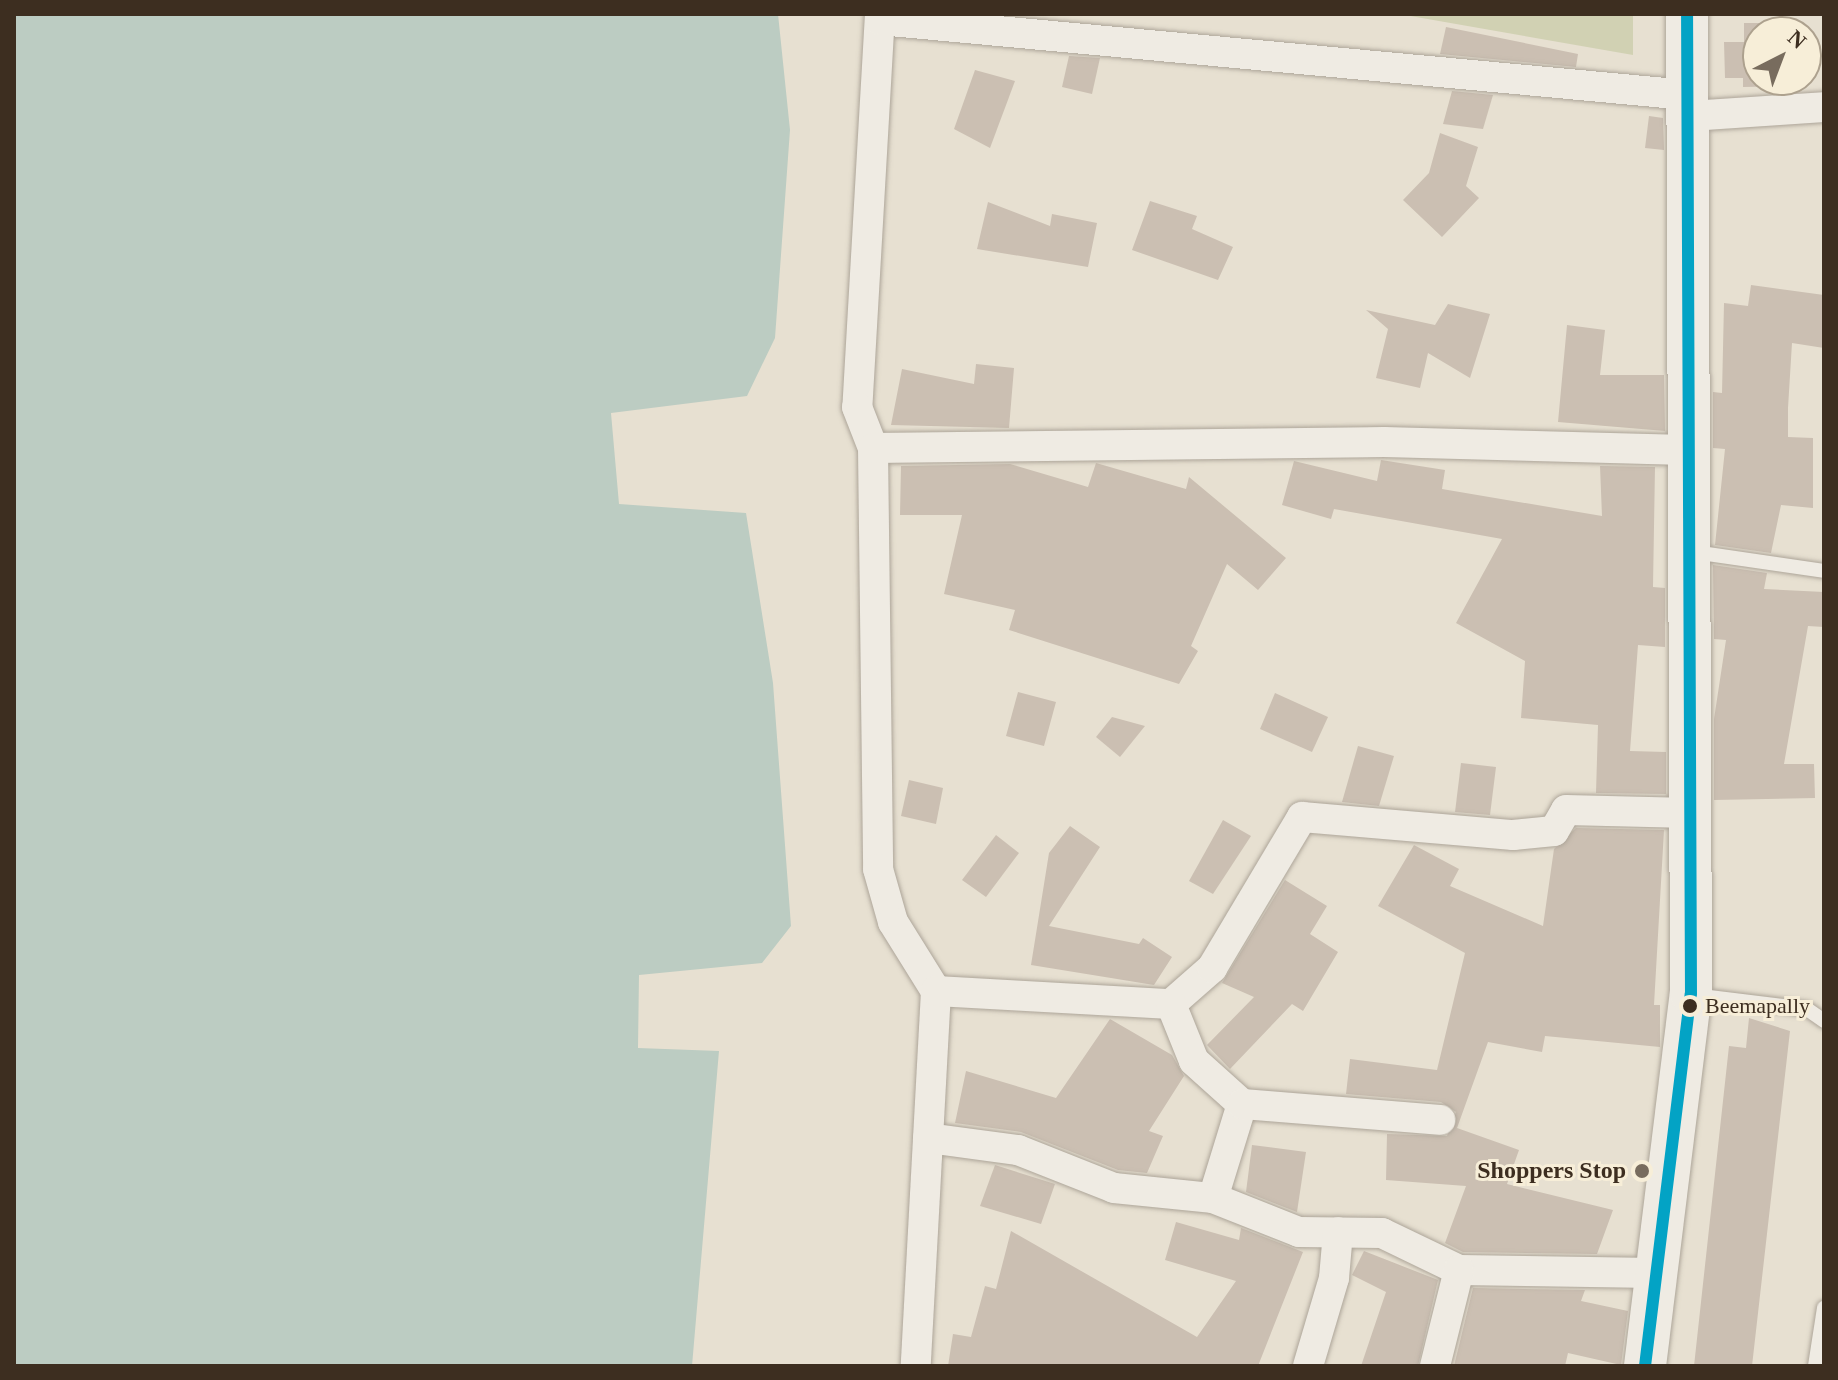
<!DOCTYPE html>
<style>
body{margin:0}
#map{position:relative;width:1838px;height:1380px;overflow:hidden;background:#e7e0d1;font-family:"Times New Roman",serif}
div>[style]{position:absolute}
.cemetery>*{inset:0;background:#d1d1b3}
.water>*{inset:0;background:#bcccc2}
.building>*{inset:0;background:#cbbfb2}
.roads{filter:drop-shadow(0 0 2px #ada599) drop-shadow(0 0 2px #ada599)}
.lane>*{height:14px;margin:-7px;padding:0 7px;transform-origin:7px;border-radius:7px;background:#efebe3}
.street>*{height:30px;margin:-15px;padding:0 15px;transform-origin:15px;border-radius:15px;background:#efebe3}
.secondary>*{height:42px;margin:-21px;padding:0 21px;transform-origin:21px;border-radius:21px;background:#efebe3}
.bus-1>*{height:12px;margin:-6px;padding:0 6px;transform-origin:6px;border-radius:6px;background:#03a3c5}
.dots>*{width:22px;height:22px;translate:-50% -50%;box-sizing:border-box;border:4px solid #f7eed8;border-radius:50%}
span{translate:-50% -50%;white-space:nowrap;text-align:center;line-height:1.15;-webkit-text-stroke:6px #f7eed8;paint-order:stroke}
.bus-label{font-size:22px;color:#3d2e20}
.left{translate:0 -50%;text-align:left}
.poi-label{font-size:24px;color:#3d2e20;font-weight:700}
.right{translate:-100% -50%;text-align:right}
.frame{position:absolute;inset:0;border:16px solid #3d2e20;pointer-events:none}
.north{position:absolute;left:1742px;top:16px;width:80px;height:80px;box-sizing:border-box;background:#f7eed8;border:2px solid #ada18e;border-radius:50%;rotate:42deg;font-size:22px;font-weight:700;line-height:32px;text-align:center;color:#3d2e20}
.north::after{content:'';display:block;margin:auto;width:28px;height:36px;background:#786c5e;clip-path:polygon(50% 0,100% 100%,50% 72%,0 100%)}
</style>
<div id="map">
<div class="cemetery">
<div style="clip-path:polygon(1399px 14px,1633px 14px,1633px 55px)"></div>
</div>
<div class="water">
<div style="clip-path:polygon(14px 14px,778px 14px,790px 130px,775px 338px,747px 396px,611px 413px,619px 504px,746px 513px,773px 683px,791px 926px,762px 963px,639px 975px,638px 1048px,719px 1051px,692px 1366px,14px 1366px)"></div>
</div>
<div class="building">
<div style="clip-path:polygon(1744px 23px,1791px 23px,1791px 32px,1758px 32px,1758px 80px,1792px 80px,1792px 86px,1743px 87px,1743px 78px,1725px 78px,1724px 42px,1744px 42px)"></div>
<div style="clip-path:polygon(1446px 27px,1578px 54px,1576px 67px,1440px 54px)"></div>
<div style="clip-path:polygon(1069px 56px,1100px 58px,1092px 94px,1062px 87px)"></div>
<div style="clip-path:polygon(975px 70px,1015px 81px,990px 148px,954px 129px)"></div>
<div style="clip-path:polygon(1452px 91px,1493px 95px,1483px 129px,1443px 124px)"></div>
<div style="clip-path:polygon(1649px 116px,1663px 118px,1664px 150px,1645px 148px)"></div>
<div style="clip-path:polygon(1440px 133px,1478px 147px,1466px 186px,1479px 198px,1442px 237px,1403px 200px,1429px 173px)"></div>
<div style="clip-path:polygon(1150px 201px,1197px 216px,1192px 229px,1233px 247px,1218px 280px,1132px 250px)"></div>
<div style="clip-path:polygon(988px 202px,1050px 226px,1052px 214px,1097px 223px,1088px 267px,977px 249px)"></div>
<div style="clip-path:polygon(1751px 285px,1824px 295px,1824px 348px,1792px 343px,1788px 408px,1788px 437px,1813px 438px,1813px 508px,1781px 505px,1771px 553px,1715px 545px,1725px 449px,1713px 448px,1713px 392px,1722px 393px,1724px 303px,1748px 306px)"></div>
<div style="clip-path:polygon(1448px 304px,1490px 314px,1470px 378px,1428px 353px,1420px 388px,1376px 378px,1388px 329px,1366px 310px,1435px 325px)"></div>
<div style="clip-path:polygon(1567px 325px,1605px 330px,1600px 375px,1664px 375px,1665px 431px,1558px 422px)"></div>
<div style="clip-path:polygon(976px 364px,1014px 368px,1009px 428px,891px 425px,902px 369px,974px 384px)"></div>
<div style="clip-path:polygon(1381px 460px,1445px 470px,1442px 489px,1602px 516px,1600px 466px,1655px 467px,1653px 587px,1665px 588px,1665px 647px,1638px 645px,1630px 751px,1666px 752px,1666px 794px,1596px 793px,1598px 725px,1521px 718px,1525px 661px,1456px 623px,1502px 539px,1334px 509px,1331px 519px,1282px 505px,1294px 461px,1377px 481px)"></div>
<div style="clip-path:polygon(1096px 463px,1186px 489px,1189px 477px,1286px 558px,1258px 590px,1227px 564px,1191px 646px,1198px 651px,1179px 684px,1009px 630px,1015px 610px,944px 594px,962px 515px,900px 515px,901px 466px,1010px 464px,1088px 487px)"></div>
<div style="clip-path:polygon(1713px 565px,1767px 573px,1764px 589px,1824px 592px,1824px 627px,1808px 626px,1784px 764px,1814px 764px,1815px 798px,1714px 800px,1714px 719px,1726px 640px,1714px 639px)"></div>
<div style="clip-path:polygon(1018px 692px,1056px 702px,1044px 746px,1006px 736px)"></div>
<div style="clip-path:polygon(1275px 693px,1328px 717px,1312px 752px,1260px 729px)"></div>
<div style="clip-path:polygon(1112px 717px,1145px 726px,1120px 757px,1096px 737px)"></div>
<div style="clip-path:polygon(1358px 746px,1394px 756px,1379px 806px,1342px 802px)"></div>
<div style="clip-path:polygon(1461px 763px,1496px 767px,1490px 815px,1455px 812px)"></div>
<div style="clip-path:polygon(909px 780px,943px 788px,936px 824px,901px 816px)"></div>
<div style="clip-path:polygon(1223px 820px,1251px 836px,1213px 894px,1189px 881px)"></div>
<div style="clip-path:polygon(1070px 826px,1100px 847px,1049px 926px,1139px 944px,1143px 938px,1172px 957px,1154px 985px,1031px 965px,1049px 853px)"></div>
<div style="clip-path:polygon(1576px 828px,1664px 830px,1654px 1005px,1660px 1005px,1660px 1047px,1545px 1036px,1542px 1052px,1488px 1042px,1457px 1128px,1519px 1150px,1507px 1184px,1613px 1210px,1597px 1254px,1463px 1252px,1445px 1243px,1466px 1186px,1386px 1180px,1387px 1134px,1447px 1136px,1456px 1112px,1441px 1102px,1346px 1094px,1350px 1059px,1437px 1070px,1465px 953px,1378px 906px,1414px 845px,1459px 869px,1450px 886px,1543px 926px,1554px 849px)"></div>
<div style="clip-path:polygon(996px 835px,1019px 853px,986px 897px,962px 880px)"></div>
<div style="clip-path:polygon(1285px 880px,1327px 906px,1310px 934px,1338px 952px,1303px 1011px,1292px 1004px,1230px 1069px,1207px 1045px,1254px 997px,1222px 983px)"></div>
<div style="clip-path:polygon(1749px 1018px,1790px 1031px,1752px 1366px,1694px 1366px,1729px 1046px,1746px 1048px)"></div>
<div style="clip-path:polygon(1110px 1019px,1172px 1055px,1184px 1076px,1149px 1131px,1163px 1136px,1147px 1173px,1118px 1170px,1021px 1132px,955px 1123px,966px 1071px,1056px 1098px)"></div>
<div style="clip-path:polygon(1252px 1145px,1306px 1152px,1297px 1212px,1246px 1192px)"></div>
<div style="clip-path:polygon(995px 1165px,1055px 1184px,1041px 1224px,980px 1206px)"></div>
<div style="clip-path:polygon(1176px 1222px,1239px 1240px,1241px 1228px,1303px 1252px,1258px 1366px,948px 1366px,953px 1334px,971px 1337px,985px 1286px,996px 1289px,1011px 1231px,1197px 1337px,1236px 1281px,1165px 1260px)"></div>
<div style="clip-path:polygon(1364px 1251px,1438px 1280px,1418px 1366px,1361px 1366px,1386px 1292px,1352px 1275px)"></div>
<div style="clip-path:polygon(1473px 1288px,1585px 1290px,1581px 1301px,1628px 1311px,1621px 1365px,1568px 1353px,1565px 1366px,1454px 1366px)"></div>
</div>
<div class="roads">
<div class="lane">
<div style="left:1694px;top:552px;width:131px;rotate:8.3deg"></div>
<div style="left:1693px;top:995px;width:115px;rotate:7deg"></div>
<div style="left:1807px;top:1009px;width:21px;rotate:35deg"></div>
<div style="left:1815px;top:1366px;width:59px;rotate:-81.2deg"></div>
</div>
<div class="street">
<div style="left:880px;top:14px;width:394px;rotate:93.3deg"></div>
<div style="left:857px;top:407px;width:44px;rotate:68.7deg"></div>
<div style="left:873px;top:448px;width:421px;rotate:89.3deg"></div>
<div style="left:878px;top:869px;width:55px;rotate:74.2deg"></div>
<div style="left:893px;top:922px;width:81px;rotate:58.1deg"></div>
<div style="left:936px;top:991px;width:376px;rotate:93.1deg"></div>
<div style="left:880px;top:20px;width:810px;rotate:5.31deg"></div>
<div style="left:1690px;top:116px;width:134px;rotate:-3.8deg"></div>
<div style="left:873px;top:448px;width:511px;rotate:-0.67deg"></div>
<div style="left:1384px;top:442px;width:302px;rotate:1.5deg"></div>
<div style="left:936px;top:991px;width:235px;rotate:3.2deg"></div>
<div style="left:1171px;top:1004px;width:55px;rotate:-41.3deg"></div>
<div style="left:1212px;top:968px;width:176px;rotate:-59.2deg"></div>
<div style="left:1302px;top:817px;width:212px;rotate:4.9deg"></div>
<div style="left:1513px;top:835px;width:41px;rotate:-5.6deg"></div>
<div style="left:1554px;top:831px;width:24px;rotate:-60deg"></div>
<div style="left:1566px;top:810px;width:124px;rotate:1.4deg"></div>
<div style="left:1171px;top:1004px;width:61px;rotate:68deg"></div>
<div style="left:1194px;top:1061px;width:64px;rotate:41.9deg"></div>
<div style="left:1242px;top:1104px;width:98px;rotate:107.1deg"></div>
<div style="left:1242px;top:1104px;width:199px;rotate:4.6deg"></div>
<div style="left:928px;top:1138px;width:91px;rotate:7.6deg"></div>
<div style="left:1018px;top:1150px;width:103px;rotate:21.6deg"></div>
<div style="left:1114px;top:1188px;width:100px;rotate:5.8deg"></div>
<div style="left:1213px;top:1198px;width:92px;rotate:21.6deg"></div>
<div style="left:1299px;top:1232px;width:83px;rotate:0.7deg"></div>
<div style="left:1382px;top:1233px;width:85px;rotate:25.7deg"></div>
<div style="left:1459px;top:1270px;width:197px;rotate:0.9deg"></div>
<div style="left:1308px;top:1366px;width:92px;rotate:-73.5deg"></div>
<div style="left:1334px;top:1278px;width:46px;rotate:-85deg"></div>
<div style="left:1435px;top:1366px;width:99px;rotate:-76deg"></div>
</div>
<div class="secondary">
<div style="left:1645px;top:1366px;width:375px;rotate:-83deg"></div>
<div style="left:1691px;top:994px;width:980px;rotate:-90.23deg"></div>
</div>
</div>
<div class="bus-1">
<div style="left:1645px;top:1366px;width:375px;rotate:-83deg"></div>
<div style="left:1691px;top:994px;width:980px;rotate:-90.23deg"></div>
</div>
<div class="dots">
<div style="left:1690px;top:1006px;background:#3d2e20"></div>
<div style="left:1642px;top:1171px;background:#786c5e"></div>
</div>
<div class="bus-label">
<span class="left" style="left:1705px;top:1006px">Beemapally</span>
</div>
<div class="poi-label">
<span class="right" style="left:1626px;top:1171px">Shoppers Stop</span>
</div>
<div class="frame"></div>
<div class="north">N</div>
</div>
